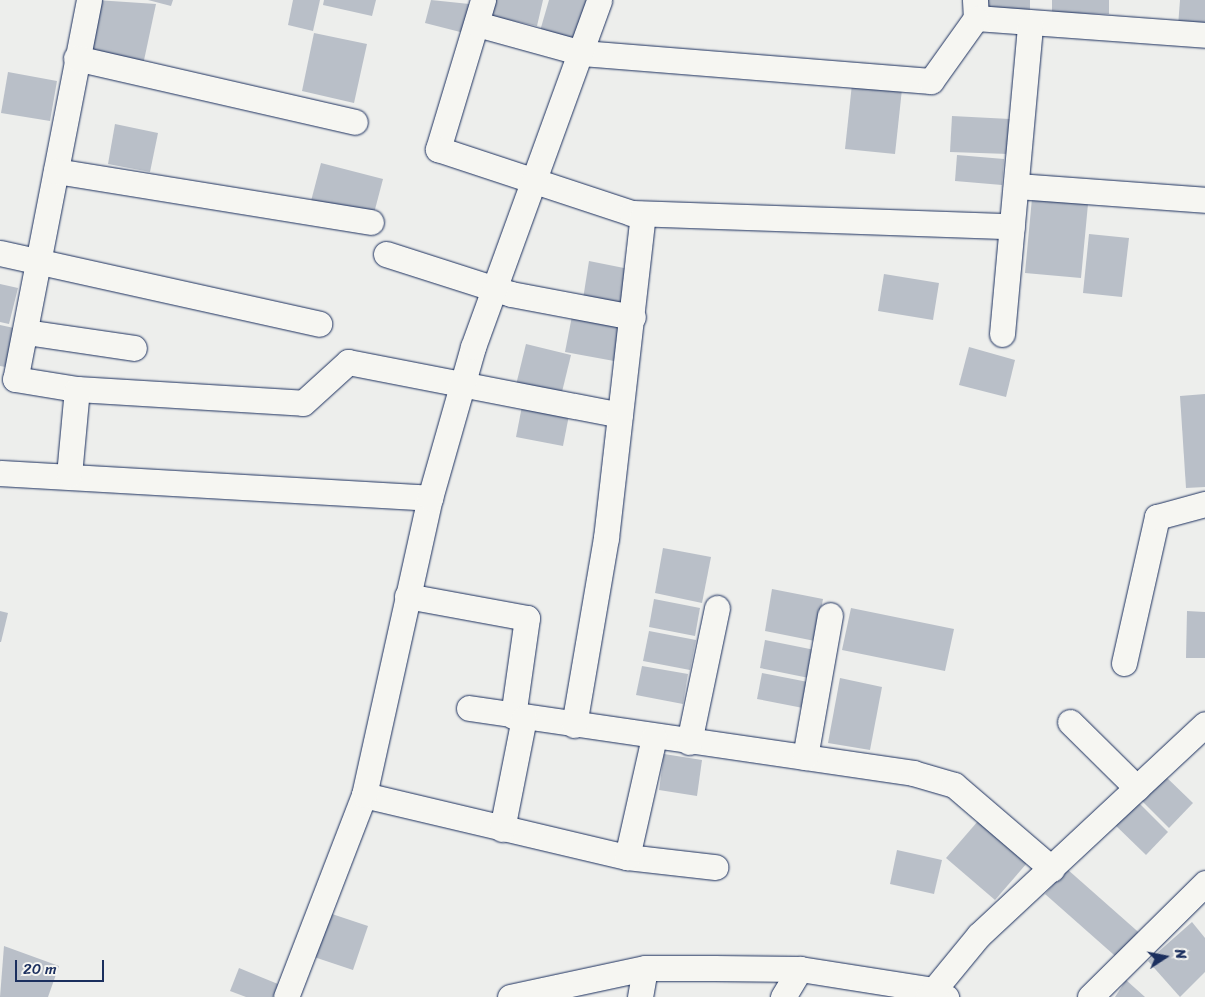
<!DOCTYPE html>
<style>
body{margin:0}
#map{position:relative;width:1205px;height:997px;overflow:hidden;background:#edeeec;font-family:Sriracha,sans-serif}
div>[style]{position:absolute}
.building>*{inset:0;background:#b9bfc8}
.roads{filter:drop-shadow(0 0 1px #1b2f5e) drop-shadow(0 0 1px #1b2f5e)}
.minor>*{height:25px;margin:-12.5px;padding:0 12.5px;transform-origin:12.5px;border-radius:12.5px;background:#f6f6f2}
span{translate:-50% -50%;white-space:nowrap;text-align:center;line-height:1.15;-webkit-text-stroke:5px #f6f6f2;paint-order:stroke}
.north{position:absolute;left:1140px;top:932px;width:50px;height:50px;-webkit-text-stroke:4px #f6f6f2;paint-order:stroke;rotate:79deg;font-size:14px;font-weight:700;line-height:20px;text-align:center;color:#1b2f5e}
.north::after{content:'';display:block;margin:auto;width:18px;height:22px;background:#1b2f5e;clip-path:polygon(50% 0,100% 100%,50% 72%,0 100%)}
.scale{position:absolute;left:15px;top:960px;width:89px;height:22px;box-sizing:border-box;border:2px solid #1b2f5e;border-top:0;padding-left:6px;font-size:15px;line-height:18px;white-space:nowrap;color:#1b2f5e;-webkit-text-stroke:4px #f6f6f2;paint-order:stroke}
</style>
<div id="map">
<div class="building">
<div style="clip-path:polygon(96px 0,156px 4px,143px 65px,86px 53px)"></div>
<div style="clip-path:polygon(148px 0,173px 0,171px 6px)"></div>
<div style="clip-path:polygon(293px 0,320px 0,313px 31px,288px 25px)"></div>
<div style="clip-path:polygon(324px 0,376px 0,372px 16px,323px 5px)"></div>
<div style="clip-path:polygon(431px 0,479px 5px,472px 35px,425px 23px)"></div>
<div style="clip-path:polygon(489px 0,543px 0,537px 26px,486px 15px)"></div>
<div style="clip-path:polygon(549px 0,591px 0,583px 43px,540px 31px)"></div>
<div style="clip-path:polygon(983px 0,1030px 0,1030px 12px,982px 10px)"></div>
<div style="clip-path:polygon(1052px 0,1109px 0,1109px 14px,1052px 13px)"></div>
<div style="clip-path:polygon(1180px 0,1205px 0,1205px 28px,1178px 26px)"></div>
<div style="clip-path:polygon(314px 33px,367px 44px,354px 103px,302px 91px)"></div>
<div style="clip-path:polygon(8px 72px,57px 81px,50px 121px,1px 113px)"></div>
<div style="clip-path:polygon(852px 84px,902px 89px,895px 154px,845px 149px)"></div>
<div style="clip-path:polygon(952px 116px,1010px 119px,1009px 154px,950px 152px)"></div>
<div style="clip-path:polygon(115px 124px,158px 133px,150px 172px,108px 164px)"></div>
<div style="clip-path:polygon(957px 155px,1004px 159px,1002px 185px,955px 181px)"></div>
<div style="clip-path:polygon(321px 163px,383px 179px,373px 217px,311px 201px)"></div>
<div style="clip-path:polygon(1032px 198px,1088px 204px,1081px 278px,1025px 273px)"></div>
<div style="clip-path:polygon(1089px 234px,1129px 238px,1122px 297px,1083px 293px)"></div>
<div style="clip-path:polygon(589px 261px,634px 270px,627px 308px,583px 299px)"></div>
<div style="clip-path:polygon(884px 274px,939px 283px,933px 320px,878px 311px)"></div>
<div style="clip-path:polygon(0 284px,18px 288px,9px 324px,0 322px)"></div>
<div style="clip-path:polygon(573px 311px,622px 320px,614px 361px,565px 352px)"></div>
<div style="clip-path:polygon(0 325px,14px 328px,6px 367px,0 366px)"></div>
<div style="clip-path:polygon(526px 344px,571px 355px,561px 396px,516px 385px)"></div>
<div style="clip-path:polygon(969px 347px,1015px 360px,1006px 397px,959px 385px)"></div>
<div style="clip-path:polygon(1205px 394px,1205px 487px,1186px 488px,1180px 396px)"></div>
<div style="clip-path:polygon(523px 401px,570px 410px,563px 446px,516px 437px)"></div>
<div style="clip-path:polygon(663px 548px,711px 557px,702px 603px,655px 593px)"></div>
<div style="clip-path:polygon(772px 589px,823px 599px,815px 641px,765px 631px)"></div>
<div style="clip-path:polygon(654px 599px,700px 608px,695px 636px,649px 627px)"></div>
<div style="clip-path:polygon(851px 608px,954px 629px,945px 671px,842px 650px)"></div>
<div style="clip-path:polygon(0 611px,8px 613px,1px 642px,0 642px)"></div>
<div style="clip-path:polygon(1187px 611px,1205px 612px,1205px 658px,1186px 658px)"></div>
<div style="clip-path:polygon(649px 631px,696px 640px,690px 670px,643px 661px)"></div>
<div style="clip-path:polygon(765px 640px,815px 650px,809px 678px,760px 668px)"></div>
<div style="clip-path:polygon(642px 666px,688px 674px,683px 704px,636px 695px)"></div>
<div style="clip-path:polygon(762px 673px,808px 682px,803px 708px,757px 699px)"></div>
<div style="clip-path:polygon(840px 678px,882px 687px,870px 750px,828px 743px)"></div>
<div style="clip-path:polygon(664px 754px,702px 760px,697px 796px,659px 790px)"></div>
<div style="clip-path:polygon(1163px 774px,1193px 803px,1169px 828px,1139px 798px)"></div>
<div style="clip-path:polygon(1134px 798px,1168px 832px,1146px 855px,1111px 821px)"></div>
<div style="clip-path:polygon(978px 821px,1027px 863px,995px 900px,946px 858px)"></div>
<div style="clip-path:polygon(897px 850px,942px 860px,934px 894px,890px 884px)"></div>
<div style="clip-path:polygon(1067px 869px,1144px 937px,1122px 962px,1045px 894px)"></div>
<div style="clip-path:polygon(329px 913px,368px 926px,353px 970px,314px 957px)"></div>
<div style="clip-path:polygon(1192px 922px,1205px 938px,1205px 972px,1180px 997px,1148px 961px)"></div>
<div style="clip-path:polygon(4px 946px,59px 966px,48px 997px,0 997px)"></div>
<div style="clip-path:polygon(239px 968px,278px 984px,273px 997px,246px 997px,230px 991px)"></div>
<div style="clip-path:polygon(1126px 980px,1145px 997px,1115px 997px)"></div>
</div>
<div class="roads">
<div class="minor">
<div style="left:89px;top:0;width:386px;rotate:101deg"></div>
<div style="left:15px;top:379px;width:63px;rotate:9.2deg"></div>
<div style="left:77px;top:389px;width:226px;rotate:3.5deg"></div>
<div style="left:303px;top:403px;width:61px;rotate:-42.3deg"></div>
<div style="left:348px;top:362px;width:277px;rotate:11deg"></div>
<div style="left:483px;top:0;width:156px;rotate:106.8deg"></div>
<div style="left:438px;top:149px;width:203px;rotate:18.3deg"></div>
<div style="left:631px;top:213px;width:381px;rotate:2deg"></div>
<div style="left:975px;top:0;width:18px;rotate:87deg"></div>
<div style="left:976px;top:18px;width:230px;rotate:4.2deg"></div>
<div style="left:477px;top:24px;width:109px;rotate:15.4deg"></div>
<div style="left:582px;top:53px;width:350px;rotate:4.6deg"></div>
<div style="left:931px;top:81px;width:77px;rotate:-54.5deg"></div>
<div style="left:76px;top:58px;width:286px;rotate:12.9deg"></div>
<div style="left:56px;top:171px;width:319px;rotate:9.2deg"></div>
<div style="left:1016px;top:186px;width:190px;rotate:4.2deg"></div>
<div style="left:0;top:253px;width:327px;rotate:12.5deg"></div>
<div style="left:386px;top:254px;width:131px;rotate:17.7deg"></div>
<div style="left:511px;top:294px;width:124px;rotate:10.7deg"></div>
<div style="left:26px;top:332px;width:109px;rotate:8.4deg"></div>
<div style="left:1002px;top:334px;width:310px;rotate:-84.8deg"></div>
<div style="left:0;top:473px;width:431px;rotate:3.3deg"></div>
<div style="left:69px;top:475px;width:86px;rotate:-84.7deg"></div>
<div style="left:407px;top:596px;width:122px;rotate:10.4deg"></div>
<div style="left:527px;top:618px;width:99px;rotate:98.1deg"></div>
<div style="left:1124px;top:663px;width:150px;rotate:-77.3deg"></div>
<div style="left:1157px;top:517px;width:50px;rotate:-15.2deg"></div>
<div style="left:469px;top:708px;width:449px;rotate:8.3deg"></div>
<div style="left:913px;top:773px;width:43px;rotate:16.3deg"></div>
<div style="left:954px;top:785px;width:129px;rotate:40.6deg"></div>
<div style="left:1070px;top:722px;width:94px;rotate:44.6deg"></div>
<div style="left:574px;top:725px;width:190px;rotate:-80.3deg"></div>
<div style="left:606px;top:538px;width:326px;rotate:-83.5deg"></div>
<div style="left:689px;top:742px;width:137px;rotate:-78.2deg"></div>
<div style="left:805px;top:757px;width:144px;rotate:-80deg"></div>
<div style="left:364px;top:795px;width:270px;rotate:13.3deg"></div>
<div style="left:627px;top:857px;width:89px;rotate:6.5deg"></div>
<div style="left:502px;top:829px;width:113px;rotate:-78.8deg"></div>
<div style="left:627px;top:857px;width:123px;rotate:-77.3deg"></div>
<div style="left:286px;top:997px;width:217px;rotate:-68.9deg"></div>
<div style="left:364px;top:795px;width:304px;rotate:-77.5deg"></div>
<div style="left:430px;top:498px;width:157px;rotate:-74.1deg"></div>
<div style="left:473px;top:347px;width:369px;rotate:-70deg"></div>
<div style="left:510px;top:997px;width:138px;rotate:-12.1deg"></div>
<div style="left:645px;top:968px;width:69px"></div>
<div style="left:714px;top:968px;width:86px;rotate:0.7deg"></div>
<div style="left:800px;top:969px;width:134px;rotate:9deg"></div>
<div style="left:932px;top:990px;width:16px;rotate:27deg"></div>
<div style="left:640px;top:997px;width:29px;rotate:-80deg"></div>
<div style="left:783px;top:997px;width:33px;rotate:-59deg"></div>
<div style="left:928px;top:997px;width:80px;rotate:-50.6deg"></div>
<div style="left:979px;top:935px;width:309px;rotate:-43deg"></div>
<div style="left:1090px;top:997px;width:162px;rotate:-44.7deg"></div>
</div>
</div>
<div class="north">N</div>
<div class="scale">20 m</div>
</div>
